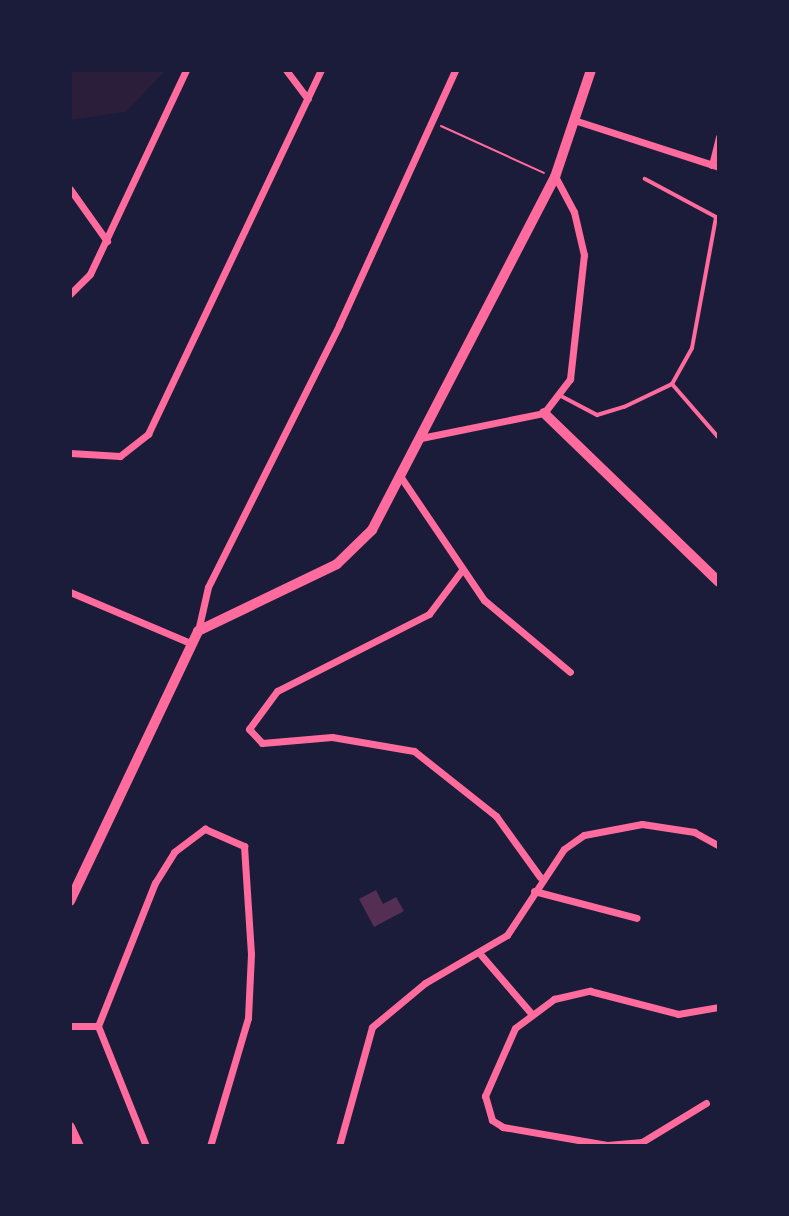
<!DOCTYPE html>
<style>
body{margin:0}
#map{position:relative;width:789px;height:1216px;overflow:hidden;background:#1b1b3a;font-family:"DejaVu Sans",sans-serif}
div>[style]{position:absolute}
.green>*{inset:0;background:#2a1e3b}
.building>*{inset:0;background:#542f53}
.path>*{height:2px;margin:-1px;padding:0 1px;transform-origin:1px;border-radius:1px;background:#ff6b9d}
.service>*{height:4px;margin:-2px;padding:0 2px;transform-origin:2px;border-radius:2px;background:#ff6b9d}
.minor>*{height:7px;margin:-3.5px;padding:0 3.5px;transform-origin:3.5px;border-radius:3.5px;background:#ff6b9d}
.secondary>*{height:10px;margin:-5px;padding:0 5px;transform-origin:5px;border-radius:5px;background:#ff6b9d}
span{translate:-50% -50%;white-space:nowrap;text-align:center;line-height:1.15;-webkit-text-stroke:7px #1b1b3a;paint-order:stroke}
.frame{position:absolute;inset:0;border:72px solid #1b1b3a;pointer-events:none}
</style>
<div id="map">
<div class="green">
<div style="clip-path:polygon(70px 70px,166px 70px,126px 112px,70px 120px)"></div>
</div>
<div class="building">
<div style="clip-path:polygon(376px 890px,383px 904px,396px 897px,404px 911px,374px 927px,359px 899px)"></div>
</div>
<div class="path">
<div style="left:441px;top:126px;width:113px;rotate:24.5deg"></div>
</div>
<div class="service">
<div style="left:672px;top:384px;width:72px;rotate:49deg"></div>
<div style="left:561px;top:396px;width:41px;rotate:27.8deg"></div>
<div style="left:597px;top:415px;width:28px;rotate:-17deg"></div>
<div style="left:624px;top:407px;width:53px;rotate:-25.6deg"></div>
<div style="left:672px;top:384px;width:41px;rotate:-60.9deg"></div>
<div style="left:692px;top:348px;width:133px;rotate:-79.6deg"></div>
<div style="left:716px;top:217px;width:81px;rotate:-151.8deg"></div>
</div>
<div class="minor">
<div style="left:286px;top:70px;width:36px;rotate:53deg"></div>
<div style="left:577px;top:121px;width:149px;rotate:17.9deg"></div>
<div style="left:712px;top:165px;width:29px;rotate:-76deg"></div>
<div style="left:70px;top:189px;width:64px;rotate:54.6deg"></div>
<div style="left:70px;top:294px;width:28px;rotate:-45deg"></div>
<div style="left:90px;top:274px;width:225px;rotate:-64.8deg"></div>
<div style="left:421px;top:438px;width:126px;rotate:-11.5deg"></div>
<div style="left:544px;top:413px;width:43px;rotate:-52.6deg"></div>
<div style="left:570px;top:379px;width:125px;rotate:-83.6deg"></div>
<div style="left:584px;top:255px;width:44px;rotate:-103.1deg"></div>
<div style="left:574px;top:212px;width:40px;rotate:-118deg"></div>
<div style="left:70px;top:453px;width:50px;rotate:3.4deg"></div>
<div style="left:120px;top:456px;width:36px;rotate:-38deg"></div>
<div style="left:148px;top:434px;width:403px;rotate:-64.6deg"></div>
<div style="left:400px;top:476px;width:150px;rotate:55.9deg"></div>
<div style="left:484px;top:600px;width:112px;rotate:39.9deg"></div>
<div style="left:462px;top:570px;width:55px;rotate:126.9deg"></div>
<div style="left:429px;top:614px;width:170px;rotate:153.1deg"></div>
<div style="left:277px;top:691px;width:47px;rotate:126.4deg"></div>
<div style="left:249px;top:729px;width:19px;rotate:47deg"></div>
<div style="left:262px;top:743px;width:70px;rotate:-4.9deg"></div>
<div style="left:332px;top:737px;width:83px;rotate:9.7deg"></div>
<div style="left:414px;top:751px;width:105px;rotate:38.4deg"></div>
<div style="left:496px;top:816px;width:75px;rotate:54.2deg"></div>
<div style="left:70px;top:592px;width:130px;rotate:23deg"></div>
<div style="left:198px;top:631px;width:45px;rotate:-77.2deg"></div>
<div style="left:208px;top:587px;width:293px;rotate:-63.4deg"></div>
<div style="left:339px;top:325px;width:280px;rotate:-65.5deg"></div>
<div style="left:534px;top:891px;width:106px;rotate:14.7deg"></div>
<div style="left:481px;top:955px;width:75px;rotate:49.3deg"></div>
<div style="left:70px;top:1026px;width:28px"></div>
<div style="left:706px;top:1103px;width:75px;rotate:148.6deg"></div>
<div style="left:642px;top:1142px;width:35px;rotate:175deg"></div>
<div style="left:607px;top:1145px;width:106px;rotate:-170.2deg"></div>
<div style="left:503px;top:1127px;width:13px;rotate:-148deg"></div>
<div style="left:492px;top:1120px;width:25px;rotate:-106deg"></div>
<div style="left:485px;top:1096px;width:74px;rotate:-66.2deg"></div>
<div style="left:515px;top:1028px;width:49px;rotate:-36.6deg"></div>
<div style="left:554px;top:999px;width:37px;rotate:-13deg"></div>
<div style="left:590px;top:991px;width:91px;rotate:14.6deg"></div>
<div style="left:678px;top:1014px;width:42px;rotate:-9.7deg"></div>
<div style="left:146px;top:1146px;width:129px;rotate:-111.8deg"></div>
<div style="left:98px;top:1026px;width:154px;rotate:-68.3deg"></div>
<div style="left:155px;top:883px;width:36px;rotate:-58deg"></div>
<div style="left:174px;top:852px;width:39px;rotate:-37deg"></div>
<div style="left:205px;top:829px;width:43px;rotate:23.6deg"></div>
<div style="left:244px;top:846px;width:108px;rotate:86.3deg"></div>
<div style="left:251px;top:954px;width:64px;rotate:92.7deg"></div>
<div style="left:248px;top:1018px;width:134px;rotate:106.5deg"></div>
<div style="left:339px;top:1146px;width:123px;rotate:-74.5deg"></div>
<div style="left:372px;top:1027px;width:69px;rotate:-39.7deg"></div>
<div style="left:425px;top:983px;width:95px;rotate:-30.3deg"></div>
<div style="left:507px;top:935px;width:103px;rotate:-56.5deg"></div>
<div style="left:564px;top:849px;width:24px;rotate:-35deg"></div>
<div style="left:584px;top:835px;width:59px;rotate:-10.7deg"></div>
<div style="left:642px;top:824px;width:53px;rotate:8.7deg"></div>
<div style="left:694px;top:832px;width:29px;rotate:29deg"></div>
</div>
<div class="secondary">
<div style="left:544px;top:413px;width:243px;rotate:44deg"></div>
<div style="left:70px;top:901px;width:299px;rotate:-64.6deg"></div>
<div style="left:198px;top:631px;width:154px;rotate:-25.7deg"></div>
<div style="left:337px;top:564px;width:49px;rotate:-44.2deg"></div>
<div style="left:372px;top:530px;width:398px;rotate:-62.6deg"></div>
<div style="left:555px;top:177px;width:113px;rotate:-71.4deg"></div>
<div style="left:70px;top:1127px;width:21px;rotate:65deg"></div>
</div>
<div class="frame"></div>
</div>
